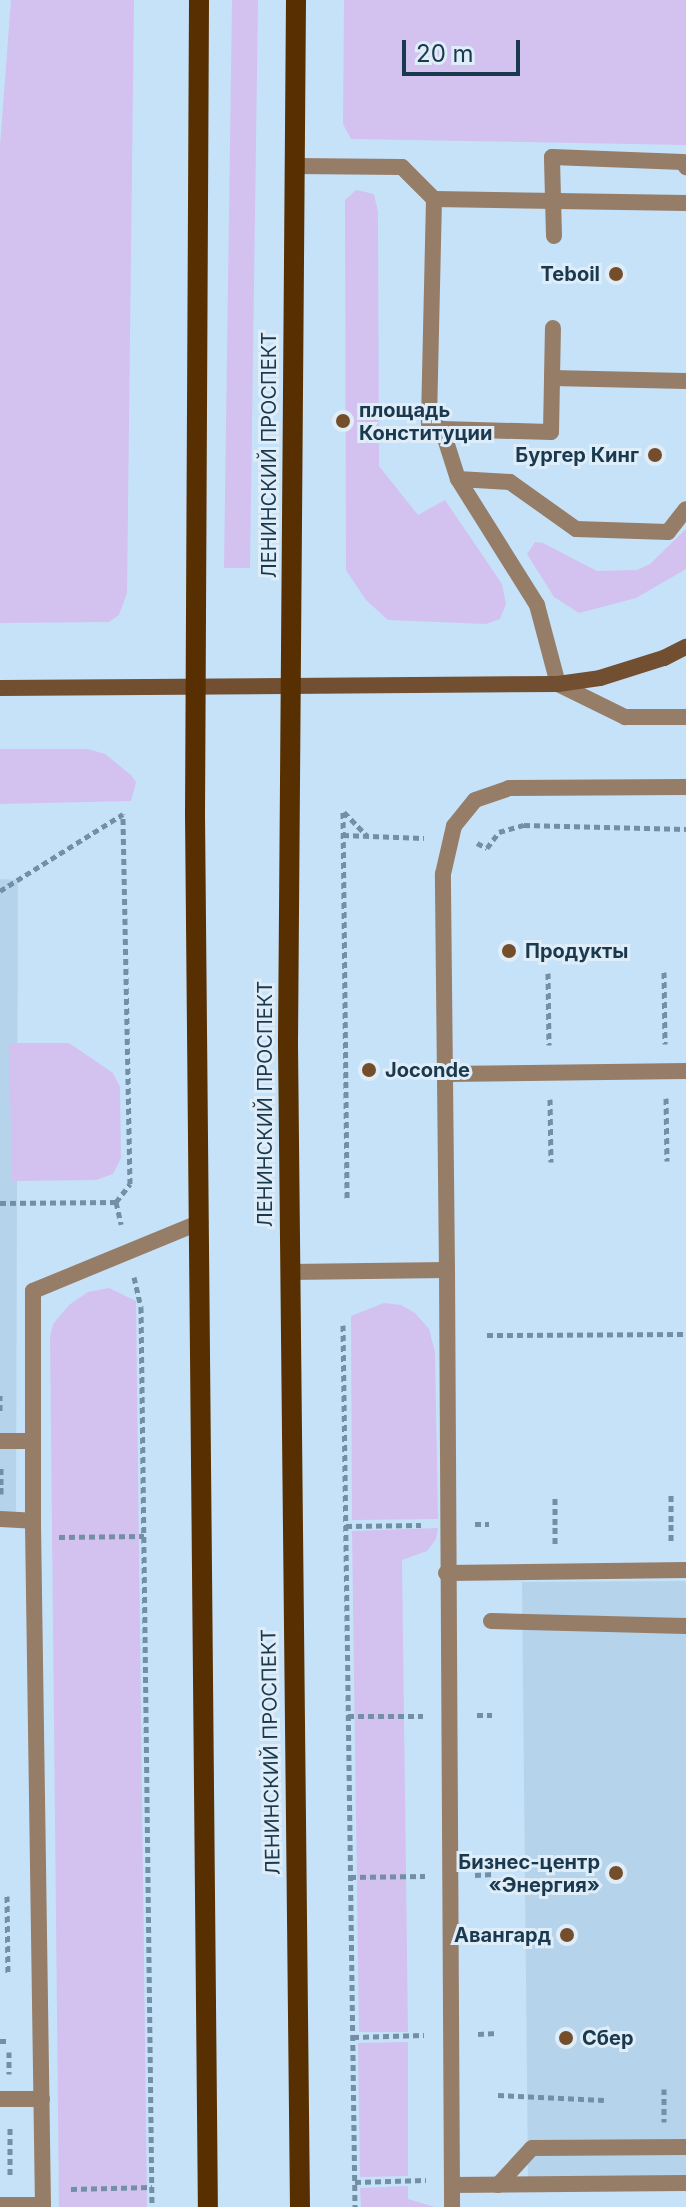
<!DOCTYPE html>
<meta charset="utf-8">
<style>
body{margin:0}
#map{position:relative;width:686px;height:2207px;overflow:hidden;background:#c6e2f8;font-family:Inter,sans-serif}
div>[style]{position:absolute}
.built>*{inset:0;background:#b5d3eb}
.green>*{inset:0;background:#d3c1f0}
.path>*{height:5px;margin-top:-2.5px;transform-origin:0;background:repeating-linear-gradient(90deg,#728fa5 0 6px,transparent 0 10px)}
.service>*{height:16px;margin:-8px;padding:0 8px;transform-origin:8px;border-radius:8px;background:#967d68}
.minor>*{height:16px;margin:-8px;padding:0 8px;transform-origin:8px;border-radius:8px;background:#967d68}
.secondary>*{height:16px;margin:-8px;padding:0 8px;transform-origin:8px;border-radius:8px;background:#714f30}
.primary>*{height:20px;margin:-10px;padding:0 10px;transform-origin:10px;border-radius:10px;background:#572f00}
.dots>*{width:22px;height:22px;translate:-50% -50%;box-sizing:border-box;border:4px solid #dfedf8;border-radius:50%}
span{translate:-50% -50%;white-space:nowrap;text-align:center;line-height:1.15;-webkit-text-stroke:6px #dfedf8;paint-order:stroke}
.poi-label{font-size:20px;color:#1a384e;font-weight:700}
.right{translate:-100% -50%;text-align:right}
.left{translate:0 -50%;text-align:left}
.street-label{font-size:20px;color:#1a384e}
.scale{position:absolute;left:402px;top:40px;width:118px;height:36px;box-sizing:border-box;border:4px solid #1a384e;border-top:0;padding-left:10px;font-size:24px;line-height:28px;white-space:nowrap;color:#1a384e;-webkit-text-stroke:6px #dfedf8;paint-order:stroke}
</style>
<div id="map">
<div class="built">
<div style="clip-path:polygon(0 879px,18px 880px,16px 1514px,0 1514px)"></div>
<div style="clip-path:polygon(686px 1581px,686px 2179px,528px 2182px,522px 1582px)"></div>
</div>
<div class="green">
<div style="clip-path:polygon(11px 0,134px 0,127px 593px,119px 615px,109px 622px,0 623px,0 146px)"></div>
<div style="clip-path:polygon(232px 0,258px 0,250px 568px,224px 568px)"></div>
<div style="clip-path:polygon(344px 0,686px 0,686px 145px,351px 139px,343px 124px)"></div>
<div style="clip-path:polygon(356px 190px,374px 194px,378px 212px,379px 466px,418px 515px,445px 500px,502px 584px,506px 604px,500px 619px,486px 624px,388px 620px,366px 600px,346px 570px,345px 200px)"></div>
<div style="clip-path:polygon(686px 529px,686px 569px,636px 598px,579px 613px,554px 597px,527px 554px,535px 542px,543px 543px,597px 571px,637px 570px,650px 564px)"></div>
<div style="clip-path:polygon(88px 749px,105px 754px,131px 775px,136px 782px,131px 801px,0 804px,0 749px)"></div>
<div style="clip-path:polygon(9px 1043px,69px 1043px,113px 1073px,120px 1087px,121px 1158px,113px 1174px,96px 1180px,12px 1181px)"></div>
<div style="clip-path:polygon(109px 1288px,136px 1301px,147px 2207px,59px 2207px,50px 1337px,53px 1324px,69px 1305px,88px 1292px)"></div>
<div style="clip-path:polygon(384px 1303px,401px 1305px,415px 1313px,429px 1329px,435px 1352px,438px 1519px,352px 1520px,351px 1316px)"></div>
<div style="clip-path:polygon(438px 1528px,436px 1539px,427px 1551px,402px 1560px,408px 2032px,359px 2032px,352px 1531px)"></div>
<div style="clip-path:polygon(408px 2042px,408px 2176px,360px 2177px,358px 2043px)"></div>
<div style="clip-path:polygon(408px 2186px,408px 2199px,435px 2207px,361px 2207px,360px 2188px)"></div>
</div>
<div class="path">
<div style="left:343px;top:812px;width:389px;rotate:89.4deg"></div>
<div style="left:344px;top:812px;width:33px;rotate:46deg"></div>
<div style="left:343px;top:835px;width:81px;rotate:2.1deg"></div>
<div style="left:477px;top:843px;width:11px;rotate:27deg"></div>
<div style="left:487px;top:848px;width:20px;rotate:-53deg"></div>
<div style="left:499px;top:832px;width:26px;rotate:-16deg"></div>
<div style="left:524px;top:825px;width:162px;rotate:1.4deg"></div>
<div style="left:0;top:891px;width:145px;rotate:-32deg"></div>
<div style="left:664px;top:972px;width:72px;rotate:89.2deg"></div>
<div style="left:548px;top:973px;width:72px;rotate:89.2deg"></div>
<div style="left:666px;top:1098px;width:63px;rotate:89.1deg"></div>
<div style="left:550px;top:1099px;width:63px;rotate:89.1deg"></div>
<div style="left:116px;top:1202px;width:23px;rotate:77deg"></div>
<div style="left:0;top:1203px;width:116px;rotate:-0.5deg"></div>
<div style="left:116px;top:1202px;width:23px;rotate:-52deg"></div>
<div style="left:130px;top:1184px;width:370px;rotate:-91.1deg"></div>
<div style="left:134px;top:1277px;width:31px;rotate:77deg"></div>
<div style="left:141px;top:1307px;width:900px;rotate:89.3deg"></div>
<div style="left:343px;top:1325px;width:882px;rotate:89.22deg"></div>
<div style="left:487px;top:1335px;width:199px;rotate:-0.3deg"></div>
<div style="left:0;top:1395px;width:19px;rotate:90deg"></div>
<div style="left:1px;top:1468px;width:26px;rotate:90deg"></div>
<div style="left:671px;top:1495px;width:47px;rotate:90deg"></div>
<div style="left:475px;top:1524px;width:14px"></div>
<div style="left:346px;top:1526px;width:75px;rotate:-0.8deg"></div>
<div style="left:59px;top:1537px;width:85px;rotate:-0.7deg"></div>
<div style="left:555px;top:1544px;width:47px;rotate:-90deg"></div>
<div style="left:477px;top:1715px;width:15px"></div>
<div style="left:348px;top:1716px;width:75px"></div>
<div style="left:475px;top:1875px;width:19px;rotate:-3deg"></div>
<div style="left:350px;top:1877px;width:75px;rotate:-0.8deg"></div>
<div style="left:7px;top:1896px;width:78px;rotate:89.3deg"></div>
<div style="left:478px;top:2034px;width:19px;rotate:-3deg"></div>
<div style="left:353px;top:2037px;width:71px;rotate:-1.6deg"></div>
<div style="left:0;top:2041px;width:9px"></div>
<div style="left:9px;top:2052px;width:22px;rotate:90deg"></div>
<div style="left:664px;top:2089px;width:33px;rotate:90deg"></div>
<div style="left:498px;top:2095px;width:106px;rotate:2.7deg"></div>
<div style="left:10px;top:2128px;width:50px;rotate:90deg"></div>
<div style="left:355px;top:2182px;width:71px;rotate:-1.6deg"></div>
<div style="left:71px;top:2189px;width:81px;rotate:-1.4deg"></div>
</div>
<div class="service">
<div style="left:295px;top:166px;width:107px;rotate:0.5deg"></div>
<div style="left:402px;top:167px;width:45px;rotate:45deg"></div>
<div style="left:434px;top:199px;width:224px;rotate:91.3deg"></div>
<div style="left:429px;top:423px;width:14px;rotate:25deg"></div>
<div style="left:442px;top:429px;width:52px;rotate:72.3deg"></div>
<div style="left:458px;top:479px;width:149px;rotate:57.9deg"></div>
<div style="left:537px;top:605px;width:82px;rotate:75.1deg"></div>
<div style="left:558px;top:684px;width:75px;rotate:26.2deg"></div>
<div style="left:625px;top:717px;width:61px"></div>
<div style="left:434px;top:199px;width:252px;rotate:0.9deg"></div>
<div style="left:554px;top:236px;width:79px;rotate:-91.5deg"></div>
<div style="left:552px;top:157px;width:131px;rotate:2.2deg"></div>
<div style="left:683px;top:162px;width:6px;rotate:59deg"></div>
<div style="left:552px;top:378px;width:50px;rotate:-88.9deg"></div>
<div style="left:442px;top:429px;width:109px;rotate:1.6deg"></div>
<div style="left:551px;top:432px;width:54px;rotate:-88.9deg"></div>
<div style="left:552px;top:378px;width:134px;rotate:1.3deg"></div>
<div style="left:458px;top:479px;width:52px;rotate:3.3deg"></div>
<div style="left:510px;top:482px;width:81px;rotate:35.5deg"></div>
<div style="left:576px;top:529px;width:92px;rotate:1.9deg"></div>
<div style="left:668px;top:532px;width:29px;rotate:-52deg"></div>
<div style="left:446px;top:1074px;width:240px;rotate:-0.7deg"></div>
<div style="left:447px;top:1270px;width:396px;rotate:-90.6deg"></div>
<div style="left:443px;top:874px;width:49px;rotate:-77.1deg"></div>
<div style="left:454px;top:826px;width:33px;rotate:-51deg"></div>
<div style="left:475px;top:800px;width:36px;rotate:-19deg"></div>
<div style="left:509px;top:788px;width:177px;rotate:-0.3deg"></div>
<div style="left:0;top:1441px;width:33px"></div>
<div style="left:0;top:1519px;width:33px;rotate:3deg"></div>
<div style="left:446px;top:1573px;width:240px;rotate:-0.7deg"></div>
<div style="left:491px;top:1621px;width:195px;rotate:1.5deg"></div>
<div style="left:0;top:2099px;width:42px"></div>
<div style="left:452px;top:2185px;width:234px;rotate:-0.5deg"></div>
<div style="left:498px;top:2185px;width:50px;rotate:-47.4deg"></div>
<div style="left:532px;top:2148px;width:154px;rotate:-0.4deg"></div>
<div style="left:0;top:2205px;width:43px"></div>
</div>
<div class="minor">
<div style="left:290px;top:1272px;width:157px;rotate:-0.7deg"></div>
<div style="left:447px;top:1270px;width:937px;rotate:89.69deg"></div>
<div style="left:43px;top:2207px;width:686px;rotate:-90.84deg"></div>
<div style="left:33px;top:1521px;width:230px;rotate:-90deg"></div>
<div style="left:33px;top:1291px;width:181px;rotate:-22.4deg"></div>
</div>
<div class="secondary">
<div style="left:0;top:688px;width:558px;rotate:-0.41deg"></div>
<div style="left:558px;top:684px;width:42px;rotate:-8.1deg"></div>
<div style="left:600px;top:678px;width:67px;rotate:-17.4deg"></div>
<div style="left:664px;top:658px;width:25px;rotate:-27deg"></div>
</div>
<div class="primary">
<div style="left:199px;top:0;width:814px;rotate:90.28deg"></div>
<div style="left:195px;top:814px;width:1393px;rotate:89.47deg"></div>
<div style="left:296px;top:0;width:1044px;rotate:90.44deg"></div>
<div style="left:288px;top:1044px;width:1163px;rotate:89.41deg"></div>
</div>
<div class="dots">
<div style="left:616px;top:274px;background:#744e2b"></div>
<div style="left:343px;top:421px;background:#744e2b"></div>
<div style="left:655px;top:455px;background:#744e2b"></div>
<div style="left:509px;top:951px;background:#744e2b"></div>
<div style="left:369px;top:1070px;background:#744e2b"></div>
<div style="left:616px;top:1873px;background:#744e2b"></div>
<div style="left:567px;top:1935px;background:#744e2b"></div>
<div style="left:566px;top:2038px;background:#744e2b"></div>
</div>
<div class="poi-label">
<span class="right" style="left:600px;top:274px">Teboil</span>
<span class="left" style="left:359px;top:422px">площадь<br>Конституции</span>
<span class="right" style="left:639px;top:455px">Бургер Кинг</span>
<span class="left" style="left:525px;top:951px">Продукты</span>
<span class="left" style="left:385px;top:1070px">Joconde</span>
<span class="right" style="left:600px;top:1874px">Бизнес-центр<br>«Энергия»</span>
<span class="right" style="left:551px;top:1935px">Авангард</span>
<span class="left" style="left:582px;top:2038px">Сбер</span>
</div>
<div class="street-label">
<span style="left:269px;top:455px;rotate:-90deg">ЛЕНИНСКИЙ ПРОСПЕКТ</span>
<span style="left:265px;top:1104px;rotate:-90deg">ЛЕНИНСКИЙ ПРОСПЕКТ</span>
<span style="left:271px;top:1752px;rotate:-91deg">ЛЕНИНСКИЙ ПРОСПЕКТ</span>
</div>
<div class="scale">20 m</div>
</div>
